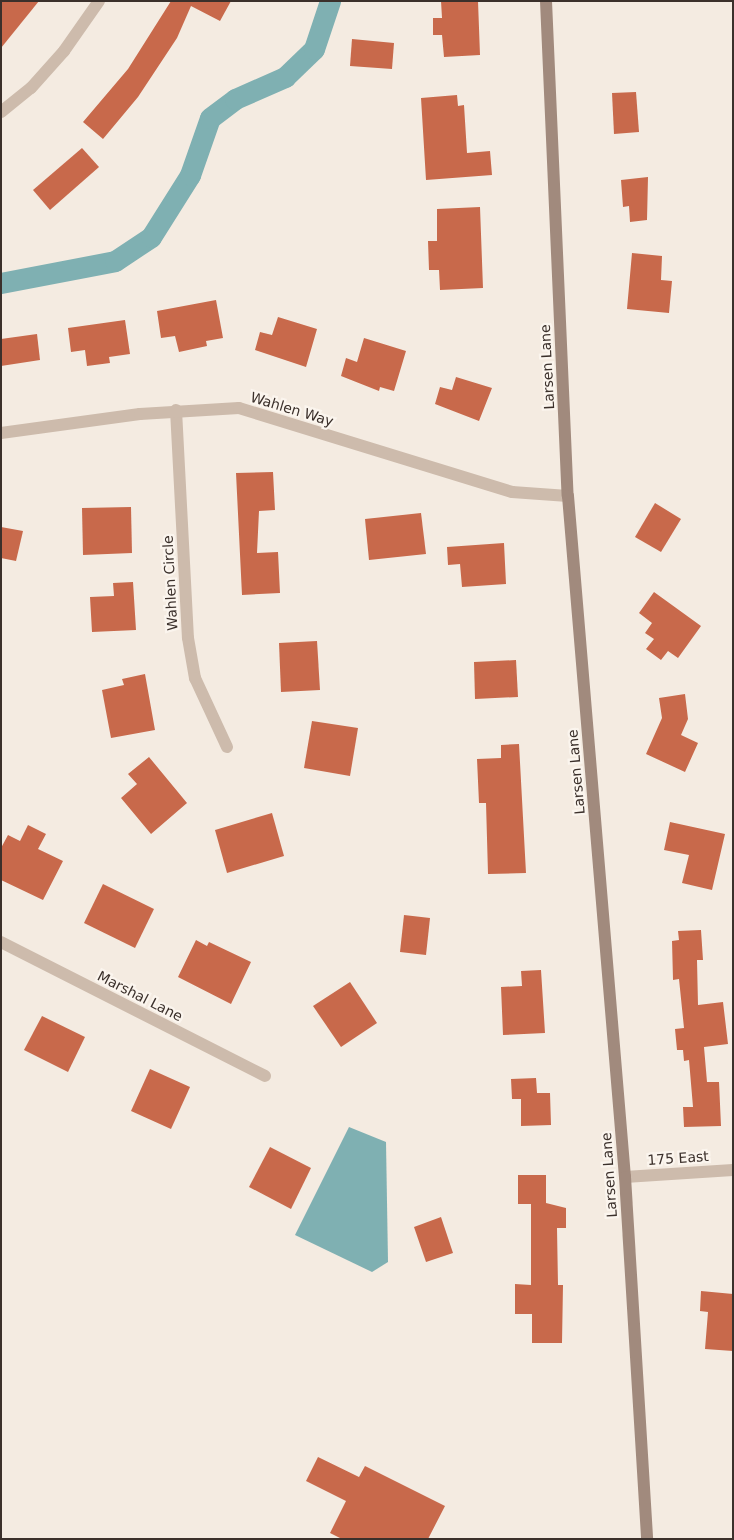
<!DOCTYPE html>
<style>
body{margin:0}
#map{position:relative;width:734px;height:1540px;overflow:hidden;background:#f4ebe1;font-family:"DejaVu Sans",sans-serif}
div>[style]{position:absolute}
.water>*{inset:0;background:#7fb0b2}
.canal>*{height:21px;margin:-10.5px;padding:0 10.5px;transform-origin:10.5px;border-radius:10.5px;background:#7fb0b2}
.building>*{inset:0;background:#c8694b}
.street>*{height:12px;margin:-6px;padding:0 6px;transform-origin:6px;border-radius:6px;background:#cdbbac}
.secondary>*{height:12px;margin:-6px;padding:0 6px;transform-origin:6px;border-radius:6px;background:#a18a7d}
span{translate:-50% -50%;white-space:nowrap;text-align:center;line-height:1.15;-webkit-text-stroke:4.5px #fbf5ee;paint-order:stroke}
.street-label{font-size:14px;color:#3b302b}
.frame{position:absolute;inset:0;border:2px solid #3b302b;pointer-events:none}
</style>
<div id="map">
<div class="water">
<div style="clip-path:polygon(349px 1127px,386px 1142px,388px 1262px,372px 1272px,295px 1235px)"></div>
</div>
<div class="canal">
<div style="left:1px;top:283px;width:116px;rotate:-10.9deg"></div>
<div style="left:115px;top:261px;width:43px;rotate:-33.7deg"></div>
<div style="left:151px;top:237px;width:73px;rotate:-57.8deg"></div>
<div style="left:190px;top:175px;width:60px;rotate:-70.7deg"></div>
<div style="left:210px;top:118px;width:31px;rotate:-37deg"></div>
<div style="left:235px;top:99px;width:55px;rotate:-23.7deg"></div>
<div style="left:285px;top:77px;width:40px;rotate:-44deg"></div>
<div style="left:314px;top:49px;width:51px;rotate:-71.6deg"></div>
</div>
<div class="building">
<div style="clip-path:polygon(1px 1px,39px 1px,1px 48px)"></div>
<div style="clip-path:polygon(171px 1px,231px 1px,220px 21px,191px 6px,177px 38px,138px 97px,103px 139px,83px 122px,128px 69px)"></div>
<div style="clip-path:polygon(441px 1px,478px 1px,480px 55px,444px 57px,442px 35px,433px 35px,433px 18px,442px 18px)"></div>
<div style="clip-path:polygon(352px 39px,394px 43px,392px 69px,350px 66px)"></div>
<div style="clip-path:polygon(636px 92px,639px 132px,614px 134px,612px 93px)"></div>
<div style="clip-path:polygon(457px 95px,458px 106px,464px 105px,467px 153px,490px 151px,492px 175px,426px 180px,421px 98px)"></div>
<div style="clip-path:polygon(82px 148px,99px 167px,50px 210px,33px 190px)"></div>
<div style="clip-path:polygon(648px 177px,647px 220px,630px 222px,629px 206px,623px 207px,621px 180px)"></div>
<div style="clip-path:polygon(480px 207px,483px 288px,440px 290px,439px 270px,429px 270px,428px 241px,437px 241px,437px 209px)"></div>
<div style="clip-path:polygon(632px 253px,662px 256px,661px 280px,672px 281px,669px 313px,627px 309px)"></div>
<div style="clip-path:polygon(216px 300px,223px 338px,206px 341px,207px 346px,179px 352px,175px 336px,161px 338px,157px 311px)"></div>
<div style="clip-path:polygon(278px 317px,317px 329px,306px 367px,255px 350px,260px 332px,272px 335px)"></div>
<div style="clip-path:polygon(125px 320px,130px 354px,109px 357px,110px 363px,87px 366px,85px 350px,71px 352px,68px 328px)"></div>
<div style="clip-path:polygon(37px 334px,40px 360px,1px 366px,1px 339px)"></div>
<div style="clip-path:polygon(364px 338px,406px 351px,394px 391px,380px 387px,379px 391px,341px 376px,346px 358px,357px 362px)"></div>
<div style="clip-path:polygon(456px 377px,492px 388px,479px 421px,435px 404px,440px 387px,452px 390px)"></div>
<div style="clip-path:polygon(273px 472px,275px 510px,259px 511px,257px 553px,278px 552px,280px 593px,242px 595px,236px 473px)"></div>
<div style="clip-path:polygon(655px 503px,681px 519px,661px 552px,635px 537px)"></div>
<div style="clip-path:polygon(131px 507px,132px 553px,83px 555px,82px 508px)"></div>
<div style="clip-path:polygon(421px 513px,426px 554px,369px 560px,365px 519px)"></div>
<div style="clip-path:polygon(1px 527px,23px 531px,16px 561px,1px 558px)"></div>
<div style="clip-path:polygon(504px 543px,506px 584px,462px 587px,460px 564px,448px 565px,447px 547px)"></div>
<div style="clip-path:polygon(133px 582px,136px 630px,92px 632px,90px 597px,114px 596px,113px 583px)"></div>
<div style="clip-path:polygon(654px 592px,701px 626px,678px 658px,668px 651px,661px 660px,646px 649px,654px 639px,645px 633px,652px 623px,639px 613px)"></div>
<div style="clip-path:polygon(317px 641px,320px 690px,281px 692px,279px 643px)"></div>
<div style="clip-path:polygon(516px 660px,518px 697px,475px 699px,474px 662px)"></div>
<div style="clip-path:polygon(145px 674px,155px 730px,111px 738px,102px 690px,124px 685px,122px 679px)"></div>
<div style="clip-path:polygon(685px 694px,688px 719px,681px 735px,698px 743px,685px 772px,646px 754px,662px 718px,659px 698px)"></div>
<div style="clip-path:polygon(312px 721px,358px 728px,350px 776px,304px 768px)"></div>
<div style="clip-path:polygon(519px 744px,526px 873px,488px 874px,486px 803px,479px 803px,477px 759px,501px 758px,501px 745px)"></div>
<div style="clip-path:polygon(149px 757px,187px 803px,151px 834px,121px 798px,137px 784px,128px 774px)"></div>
<div style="clip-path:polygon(272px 813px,284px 856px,227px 873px,215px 830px)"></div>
<div style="clip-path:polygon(670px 822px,725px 834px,712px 890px,682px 883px,689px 855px,664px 850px)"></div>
<div style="clip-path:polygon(28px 825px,46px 834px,38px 849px,63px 861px,43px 900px,1px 880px,1px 848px,8px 835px,20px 841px)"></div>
<div style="clip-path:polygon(103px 884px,154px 909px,135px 948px,84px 923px)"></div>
<div style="clip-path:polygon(404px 915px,430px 918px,426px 955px,400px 952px)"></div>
<div style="clip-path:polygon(701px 930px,703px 960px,697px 960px,698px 1005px,723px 1002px,728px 1044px,704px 1047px,707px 1082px,719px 1082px,721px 1126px,684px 1127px,683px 1107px,693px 1107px,689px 1060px,684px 1061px,683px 1050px,677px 1050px,675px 1029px,684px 1028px,679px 979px,673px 980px,672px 941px,679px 940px,678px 931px)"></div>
<div style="clip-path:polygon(196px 940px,207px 946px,209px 942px,251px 962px,231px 1004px,178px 977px)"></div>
<div style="clip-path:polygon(541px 970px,545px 1033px,503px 1035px,501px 987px,522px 986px,521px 971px)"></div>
<div style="clip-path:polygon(350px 982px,377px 1023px,341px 1047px,313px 1006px)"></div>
<div style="clip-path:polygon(42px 1016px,85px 1037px,68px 1072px,24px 1050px)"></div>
<div style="clip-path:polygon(150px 1069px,190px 1087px,171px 1129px,131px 1111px)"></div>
<div style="clip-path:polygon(536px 1078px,537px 1093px,550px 1093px,551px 1125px,521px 1126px,521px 1099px,512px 1099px,511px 1079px)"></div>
<div style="clip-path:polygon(270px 1147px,311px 1168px,291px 1209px,249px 1187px)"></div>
<div style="clip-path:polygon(518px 1175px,546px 1175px,546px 1203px,566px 1208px,566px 1228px,557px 1228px,558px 1285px,563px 1285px,562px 1343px,532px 1343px,532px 1314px,515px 1314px,515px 1284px,531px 1285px,531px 1204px,518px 1204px)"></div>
<div style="clip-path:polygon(441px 1217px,453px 1253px,426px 1262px,414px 1227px)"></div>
<div style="clip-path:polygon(701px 1291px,733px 1294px,733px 1351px,705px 1349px,708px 1312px,700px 1311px)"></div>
<div style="clip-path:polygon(318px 1457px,359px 1477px,365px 1466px,445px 1506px,428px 1539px,342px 1539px,330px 1533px,346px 1501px,306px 1481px)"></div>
</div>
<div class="street">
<div style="left:1px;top:112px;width:38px;rotate:-39deg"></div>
<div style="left:31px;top:88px;width:50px;rotate:-48.3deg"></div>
<div style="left:64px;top:51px;width:61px;rotate:-55deg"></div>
<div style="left:176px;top:410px;width:228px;rotate:87deg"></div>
<div style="left:188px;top:638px;width:41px;rotate:80.1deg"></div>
<div style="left:195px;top:678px;width:76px;rotate:65.1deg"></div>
<div style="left:1px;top:433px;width:140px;rotate:-7.8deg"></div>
<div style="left:140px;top:414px;width:99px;rotate:-3.5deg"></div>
<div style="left:239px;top:408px;width:286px;rotate:17.1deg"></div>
<div style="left:512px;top:492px;width:56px;rotate:4.1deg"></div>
<div style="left:1px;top:942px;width:296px;rotate:26.9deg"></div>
<div style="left:625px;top:1177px;width:108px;rotate:-3.7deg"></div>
</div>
<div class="secondary">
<div style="left:546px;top:1px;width:495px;rotate:87.5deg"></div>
<div style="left:568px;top:496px;width:683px;rotate:85.22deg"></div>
<div style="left:625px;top:1177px;width:363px;rotate:86.5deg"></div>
</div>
<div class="street-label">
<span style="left:547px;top:367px;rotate:-93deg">Larsen Lane</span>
<span style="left:292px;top:409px;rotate:17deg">Wahlen Way</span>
<span style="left:170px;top:583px;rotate:-93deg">Wahlen Circle</span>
<span style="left:576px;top:772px;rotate:-95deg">Larsen Lane</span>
<span style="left:140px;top:996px;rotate:27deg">Marshal Lane</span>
<span style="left:678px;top:1158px;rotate:-4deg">175 East</span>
<span style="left:609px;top:1175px;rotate:-94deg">Larsen Lane</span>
</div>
<div class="frame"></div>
</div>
